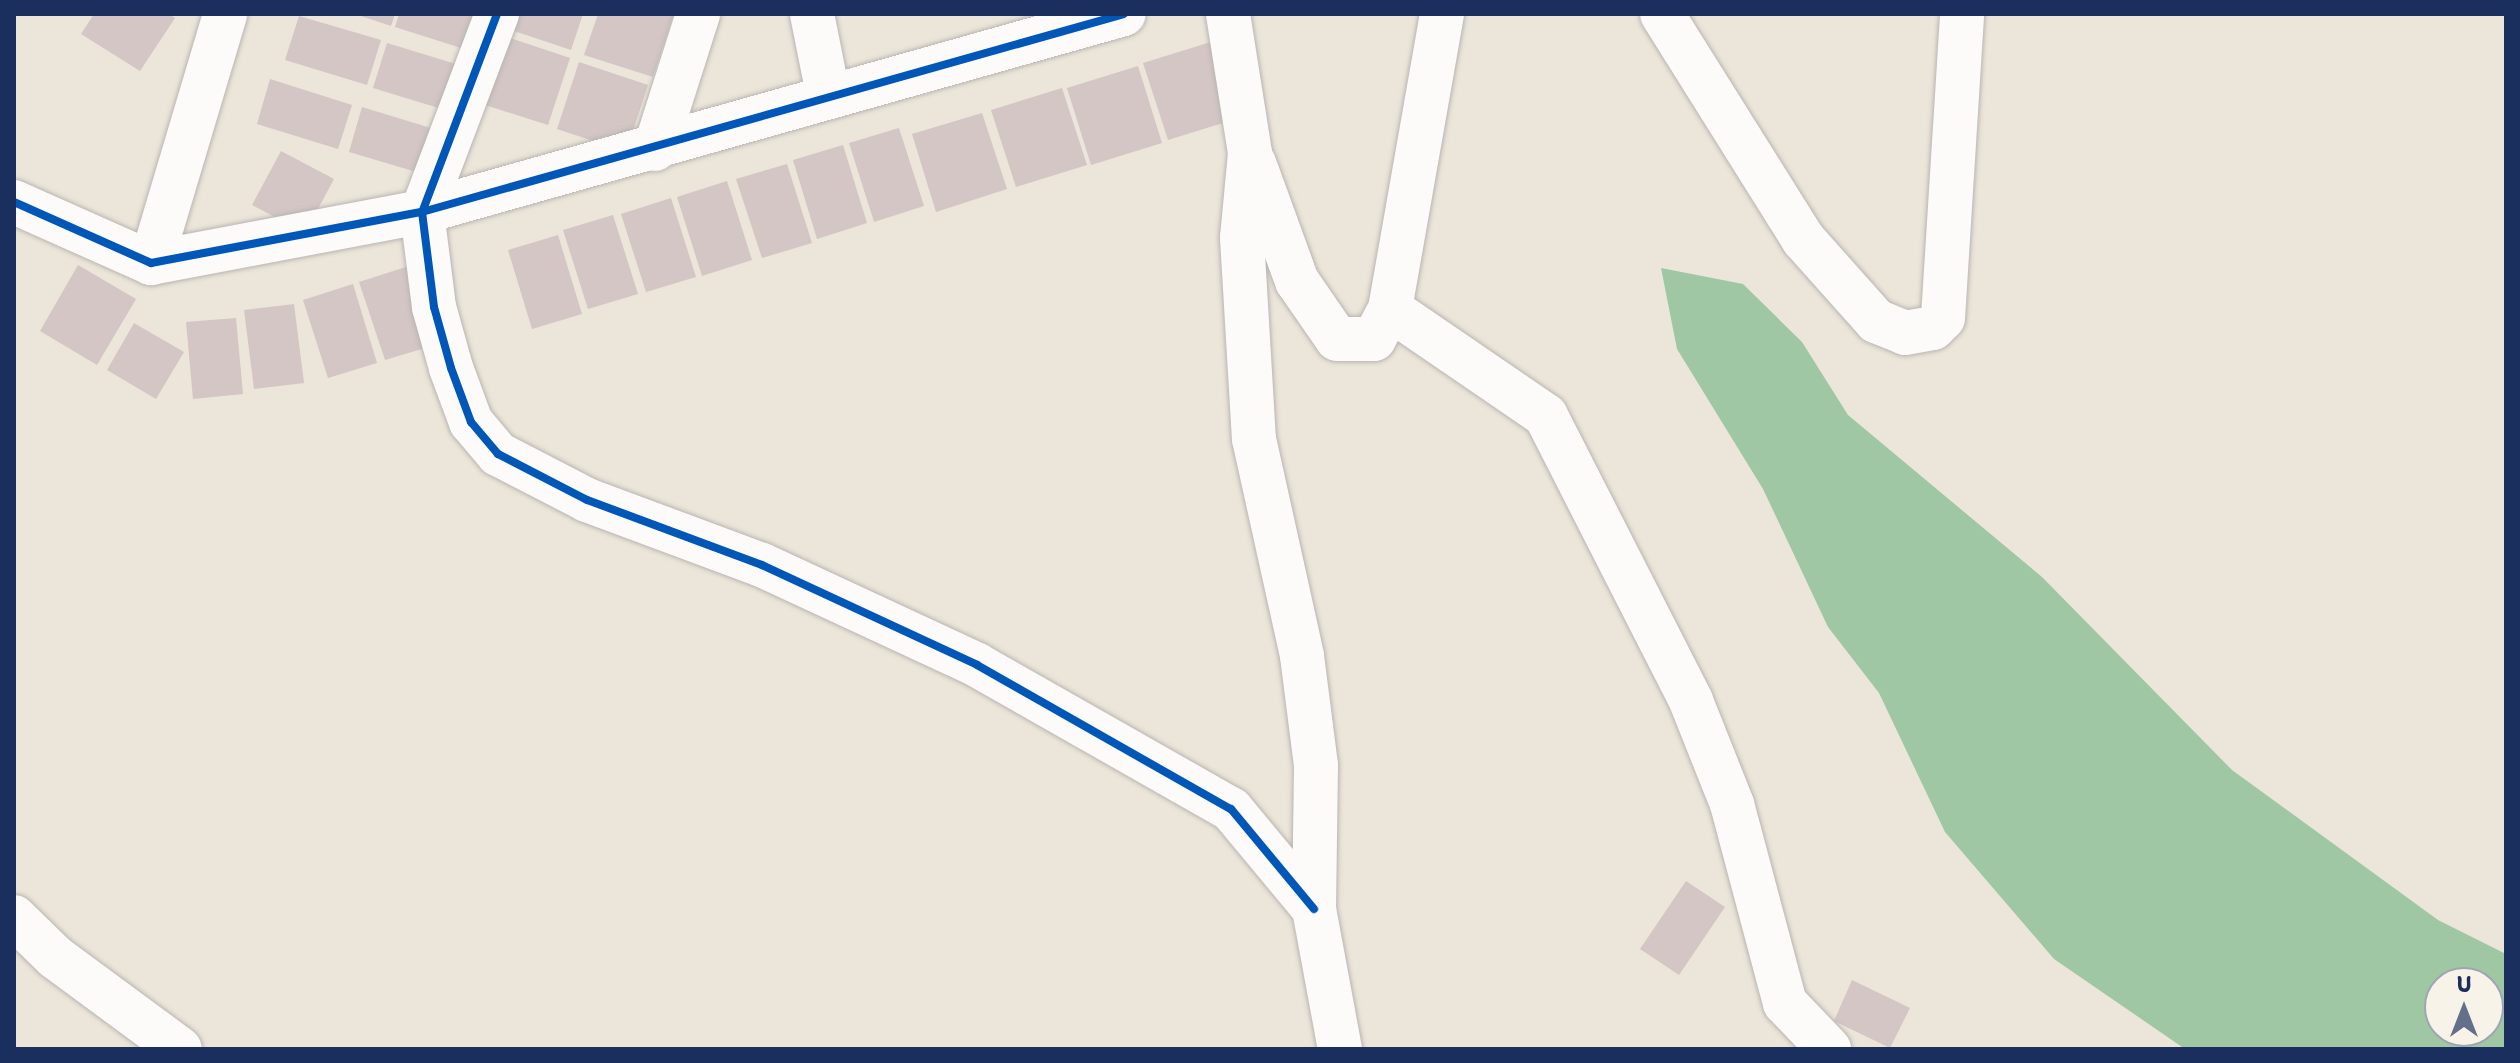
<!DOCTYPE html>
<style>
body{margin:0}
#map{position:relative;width:2520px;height:1063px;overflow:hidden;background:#ece5d9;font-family:"Shantell Sans",sans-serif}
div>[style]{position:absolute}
.forest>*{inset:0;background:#a0c7a4}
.building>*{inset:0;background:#d3c6c5}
.roads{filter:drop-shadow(0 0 2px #b8b5b2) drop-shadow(0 0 2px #b8b5b2)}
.minor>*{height:44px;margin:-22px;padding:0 22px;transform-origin:22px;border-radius:22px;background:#fcfbf9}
.cycleway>*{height:8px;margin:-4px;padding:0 4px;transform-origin:4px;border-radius:4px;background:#0057b8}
span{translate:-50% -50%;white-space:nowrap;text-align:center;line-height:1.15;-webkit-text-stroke:8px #f7f3e8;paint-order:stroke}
.frame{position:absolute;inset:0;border:16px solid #1b2f5e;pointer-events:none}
.north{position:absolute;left:2424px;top:967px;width:80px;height:80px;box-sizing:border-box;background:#f7f3e8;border:2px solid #9fa5b1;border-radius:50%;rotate:0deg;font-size:22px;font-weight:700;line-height:32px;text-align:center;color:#1b2f5e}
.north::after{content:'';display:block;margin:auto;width:28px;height:36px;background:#646f89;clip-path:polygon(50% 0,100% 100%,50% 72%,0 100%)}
</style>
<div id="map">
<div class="forest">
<div style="clip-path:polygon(evenodd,1661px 268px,1743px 284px,1802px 342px,1848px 415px,2042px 577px,2232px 770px,2438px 920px,2506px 954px,2506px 1049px,2185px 1049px,2054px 959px,1945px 832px,1879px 693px,1828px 627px,1763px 489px,1677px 349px,1661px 268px,2440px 983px,2488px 983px,2488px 1031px,2440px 1031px,2440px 983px)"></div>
</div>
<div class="building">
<div style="clip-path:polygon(94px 14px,169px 14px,175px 18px,140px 71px,81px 34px)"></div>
<div style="clip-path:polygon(355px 14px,395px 14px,391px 26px)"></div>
<div style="clip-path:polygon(399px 14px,489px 14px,477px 53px,395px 27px)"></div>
<div style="clip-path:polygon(506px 14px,583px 14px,571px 50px,502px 27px)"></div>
<div style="clip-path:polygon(598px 14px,674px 14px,653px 77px,584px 55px)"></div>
<div style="clip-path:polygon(299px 16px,381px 40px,367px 85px,285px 60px)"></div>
<div style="clip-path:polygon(501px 35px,570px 58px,548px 125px,479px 103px)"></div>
<div style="clip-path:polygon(1214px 41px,1239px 118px,1168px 140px,1143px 63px)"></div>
<div style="clip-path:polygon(387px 43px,469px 68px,455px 113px,373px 88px)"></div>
<div style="clip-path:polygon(579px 62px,648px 85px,626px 152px,557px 129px)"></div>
<div style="clip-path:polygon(1138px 66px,1162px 143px,1091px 165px,1067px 88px)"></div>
<div style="clip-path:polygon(270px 79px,352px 105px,338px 149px,257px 124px)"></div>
<div style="clip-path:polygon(1062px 88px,1087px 165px,1016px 187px,991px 110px)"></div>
<div style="clip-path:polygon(362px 107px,444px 132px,430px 176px,349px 152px)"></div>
<div style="clip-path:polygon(982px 113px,1007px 189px,936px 212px,912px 134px)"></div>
<div style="clip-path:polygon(899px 128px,924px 206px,874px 222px,849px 143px)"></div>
<div style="clip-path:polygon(843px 145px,867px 223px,817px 239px,793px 160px)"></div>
<div style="clip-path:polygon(281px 151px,334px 179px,305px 233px,252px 205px)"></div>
<div style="clip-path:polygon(787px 164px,812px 243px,762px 258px,736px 179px)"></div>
<div style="clip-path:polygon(727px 181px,752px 260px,702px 276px,677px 197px)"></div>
<div style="clip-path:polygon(671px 198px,696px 277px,646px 292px,621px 214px)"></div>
<div style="clip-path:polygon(613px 215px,638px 294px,588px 309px,563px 230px)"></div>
<div style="clip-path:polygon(558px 235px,582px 314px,532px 329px,508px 250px)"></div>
<div style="clip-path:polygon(78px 265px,136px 299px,97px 365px,40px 331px)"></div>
<div style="clip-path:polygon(409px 266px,435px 345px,385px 360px,359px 282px)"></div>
<div style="clip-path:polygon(353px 284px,377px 363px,328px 378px,303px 300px)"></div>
<div style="clip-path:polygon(294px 304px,304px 383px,254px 389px,244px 310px)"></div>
<div style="clip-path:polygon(236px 318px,243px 394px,193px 399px,186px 322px)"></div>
<div style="clip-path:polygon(134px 323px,184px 352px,156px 399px,107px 370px)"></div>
<div style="clip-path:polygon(1686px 881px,1725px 907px,1679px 975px,1640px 949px)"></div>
<div style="clip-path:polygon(1852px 980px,1910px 1008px,1890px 1048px,1834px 1021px)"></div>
</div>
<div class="roads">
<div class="minor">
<div style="left:497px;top:14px;width:212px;rotate:110.7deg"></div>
<div style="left:422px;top:212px;width:96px;rotate:82.8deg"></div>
<div style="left:434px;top:307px;width:63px;rotate:74.4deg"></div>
<div style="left:451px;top:368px;width:58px;rotate:69.7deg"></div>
<div style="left:471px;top:422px;width:42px;rotate:49.8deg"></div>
<div style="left:498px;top:454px;width:100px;rotate:27.3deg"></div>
<div style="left:587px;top:500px;width:187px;rotate:20.4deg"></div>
<div style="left:762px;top:565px;width:237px;rotate:24.9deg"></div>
<div style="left:977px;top:665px;width:292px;rotate:29.6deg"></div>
<div style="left:1231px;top:809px;width:130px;rotate:50.3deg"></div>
<div style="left:812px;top:14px;width:82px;rotate:78.7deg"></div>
<div style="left:1228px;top:14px;width:141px;rotate:81deg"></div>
<div style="left:1250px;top:153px;width:85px;rotate:95.4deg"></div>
<div style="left:1242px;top:238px;width:201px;rotate:86.6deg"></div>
<div style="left:1254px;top:439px;width:222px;rotate:77.5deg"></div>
<div style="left:1302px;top:656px;width:111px;rotate:82.7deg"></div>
<div style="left:1316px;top:766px;width:143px;rotate:90.8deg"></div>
<div style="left:1314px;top:909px;width:142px;rotate:79.5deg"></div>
<div style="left:1662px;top:14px;width:266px;rotate:57.9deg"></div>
<div style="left:1803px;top:239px;width:110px;rotate:48.3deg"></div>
<div style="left:1876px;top:321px;width:31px;rotate:22deg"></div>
<div style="left:1905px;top:333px;width:28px;rotate:-10deg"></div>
<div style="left:1933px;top:328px;width:14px;rotate:-45deg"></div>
<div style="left:1943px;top:318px;width:305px;rotate:-86.4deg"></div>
<div style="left:655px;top:149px;width:142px;rotate:-72.3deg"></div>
<div style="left:1254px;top:163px;width:126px;rotate:70deg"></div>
<div style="left:1297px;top:281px;width:70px;rotate:55.4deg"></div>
<div style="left:1337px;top:339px;width:37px"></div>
<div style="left:1374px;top:339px;width:34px;rotate:-62deg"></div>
<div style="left:1390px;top:309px;width:300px;rotate:-80deg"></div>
<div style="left:14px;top:202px;width:150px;rotate:24deg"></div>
<div style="left:151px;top:263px;width:276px;rotate:-10.7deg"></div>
<div style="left:422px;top:212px;width:729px;rotate:-15.75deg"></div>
<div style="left:151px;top:263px;width:260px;rotate:-73.4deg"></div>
<div style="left:1390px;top:309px;width:189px;rotate:34.4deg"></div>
<div style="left:1546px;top:416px;width:320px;rotate:63deg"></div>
<div style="left:1691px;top:701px;width:111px;rotate:68.3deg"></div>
<div style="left:1732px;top:804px;width:206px;rotate:75.1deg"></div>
<div style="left:1785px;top:1003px;width:64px;rotate:46.3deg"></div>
<div style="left:14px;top:917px;width:57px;rotate:44.3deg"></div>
<div style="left:55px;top:957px;width:155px;rotate:36.4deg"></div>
</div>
</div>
<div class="cycleway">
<div style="left:497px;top:14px;width:212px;rotate:110.7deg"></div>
<div style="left:422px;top:212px;width:96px;rotate:82.8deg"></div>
<div style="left:434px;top:307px;width:63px;rotate:74.4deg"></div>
<div style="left:451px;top:368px;width:58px;rotate:69.7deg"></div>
<div style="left:471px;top:422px;width:42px;rotate:49.8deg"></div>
<div style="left:498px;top:454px;width:100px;rotate:27.3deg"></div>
<div style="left:587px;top:500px;width:187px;rotate:20.4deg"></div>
<div style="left:762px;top:565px;width:237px;rotate:24.9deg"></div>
<div style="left:977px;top:665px;width:292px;rotate:29.6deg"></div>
<div style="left:1231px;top:809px;width:130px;rotate:50.3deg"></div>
<div style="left:14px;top:202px;width:150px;rotate:24deg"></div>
<div style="left:151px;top:263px;width:276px;rotate:-10.7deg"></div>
<div style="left:422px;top:212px;width:729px;rotate:-15.75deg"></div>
</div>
<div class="frame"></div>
<div class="north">U</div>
</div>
